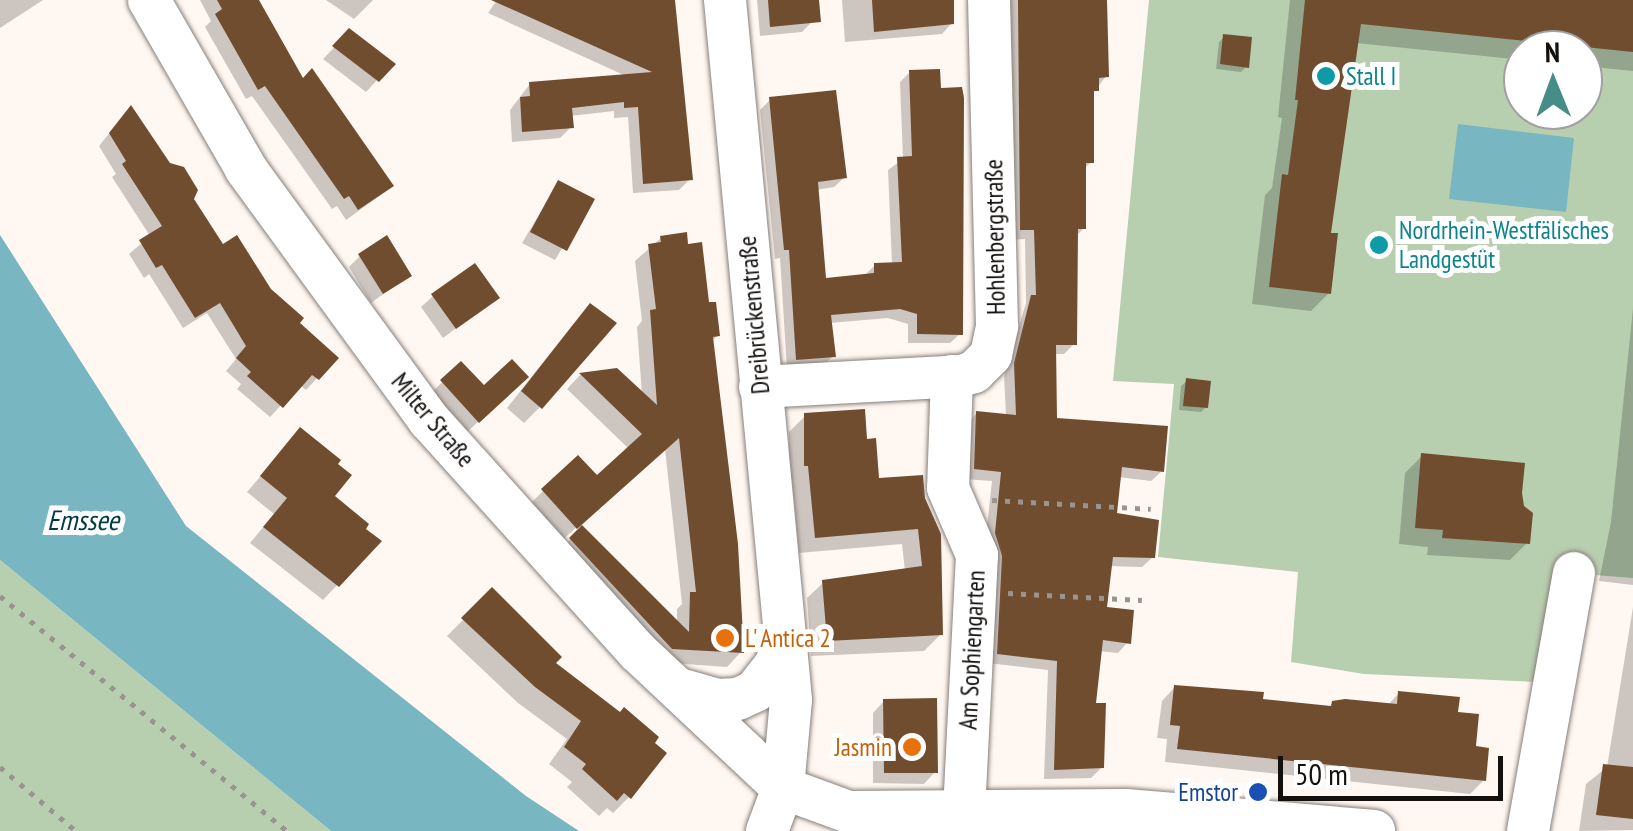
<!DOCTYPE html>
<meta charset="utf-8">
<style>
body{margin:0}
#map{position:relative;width:1633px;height:831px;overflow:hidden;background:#fff7f1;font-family:"PT Sans Narrow",sans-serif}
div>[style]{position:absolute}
.green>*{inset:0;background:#b8cfaf}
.water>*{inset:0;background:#78b6c1}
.shadow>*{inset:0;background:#0003}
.building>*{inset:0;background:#714d30}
.path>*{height:5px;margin-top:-2.5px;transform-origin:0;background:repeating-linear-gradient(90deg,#9a9490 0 5px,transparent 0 13px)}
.roads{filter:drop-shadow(0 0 2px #867f7a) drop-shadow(0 0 2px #867f7a)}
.minor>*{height:42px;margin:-21px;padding:0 21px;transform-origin:21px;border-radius:21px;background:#fff}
.dots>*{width:28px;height:28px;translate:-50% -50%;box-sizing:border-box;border:5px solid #fff;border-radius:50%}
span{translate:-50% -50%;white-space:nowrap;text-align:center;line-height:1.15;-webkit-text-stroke:10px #fff;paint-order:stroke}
.culture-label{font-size:25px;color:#0d838f}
.left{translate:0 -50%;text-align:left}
.street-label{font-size:25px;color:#13100e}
.food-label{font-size:25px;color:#c56008}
.right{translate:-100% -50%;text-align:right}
.transit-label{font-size:25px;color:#164399}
.water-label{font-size:28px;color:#003c44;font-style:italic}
.north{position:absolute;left:1503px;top:30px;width:100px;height:100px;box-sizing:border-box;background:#fff;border:2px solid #a19f9f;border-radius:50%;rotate:359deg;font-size:28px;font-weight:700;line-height:40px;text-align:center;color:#13100e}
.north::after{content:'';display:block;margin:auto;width:35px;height:45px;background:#468d87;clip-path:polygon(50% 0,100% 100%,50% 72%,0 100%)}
.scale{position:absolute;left:1278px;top:756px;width:225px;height:45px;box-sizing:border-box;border:5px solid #13100e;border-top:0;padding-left:12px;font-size:30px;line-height:35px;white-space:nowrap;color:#13100e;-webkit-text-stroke:8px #fff;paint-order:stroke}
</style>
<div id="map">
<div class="green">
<div style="clip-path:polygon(evenodd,1149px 0,1633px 0,1633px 578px,1556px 572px,1534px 682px,1364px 674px,1291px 662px,1298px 572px,1158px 557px,1174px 384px,1113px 381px,1149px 0,1523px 50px,1583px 50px,1583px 110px,1523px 110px,1523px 50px)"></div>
<div style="clip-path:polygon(0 560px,331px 831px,0 831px)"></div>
</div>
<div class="water">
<div style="clip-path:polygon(1458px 124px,1574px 138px,1566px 212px,1449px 199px)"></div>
<div style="clip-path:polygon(0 235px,186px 526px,526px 796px,579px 831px,331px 831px,0 560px)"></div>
</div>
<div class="shadow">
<div style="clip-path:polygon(0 0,43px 0,0 28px)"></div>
<div style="clip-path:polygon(200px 0,256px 0,302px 81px,390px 185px,379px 196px,346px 220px,337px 206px,332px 209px,252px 96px,246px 99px,205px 27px,211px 21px)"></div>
<div style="clip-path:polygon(326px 0,373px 0,354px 19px)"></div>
<div style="clip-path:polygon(497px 0,672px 0,690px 179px,679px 190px,633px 193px,628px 117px,614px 118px,614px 111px,570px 116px,571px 127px,560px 138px,512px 142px,510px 110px,530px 84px,628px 77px,488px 13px)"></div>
<div style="clip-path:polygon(757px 0,810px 0,813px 21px,802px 32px,760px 36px)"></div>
<div style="clip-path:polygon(842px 0,951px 0,952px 23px,942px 34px,845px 42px)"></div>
<div style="clip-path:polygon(1008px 0,1104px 0,1106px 76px,1092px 95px,1091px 162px,1083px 170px,1084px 228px,1075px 237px,1074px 344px,1064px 354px,1054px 354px,1055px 420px,1162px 471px,1151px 481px,1118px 477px,1115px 515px,1153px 557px,1142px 567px,1109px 566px,1104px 610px,1128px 642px,1118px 653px,1099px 651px,1094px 705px,1102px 767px,1091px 778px,1044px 779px,1048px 670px,988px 663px,985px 545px,992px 481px,964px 479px,966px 424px,977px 413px,1006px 416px,1004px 376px,1026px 303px,1025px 239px,1010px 240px)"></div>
<div style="clip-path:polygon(1290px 0,1633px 0,1633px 71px,1583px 66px,1583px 50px,1523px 50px,1523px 60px,1356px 43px,1328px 235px,1329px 293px,1311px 311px,1252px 304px,1265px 195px,1272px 188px,1282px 118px,1278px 117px)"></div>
<div style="clip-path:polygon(349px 32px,392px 64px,366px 92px,323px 59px)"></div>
<div style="clip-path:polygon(1224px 37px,1246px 67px,1241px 72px,1216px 69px,1219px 42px)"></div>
<div style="clip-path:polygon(910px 72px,960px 334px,950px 343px,908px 343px,908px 324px,888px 318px,830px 323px,833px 356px,823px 366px,787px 369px,780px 258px,775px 259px,760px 110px,770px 100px,844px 178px,834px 187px,816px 190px,824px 280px,864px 276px,875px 265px,892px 265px,888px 170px,903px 159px,900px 82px)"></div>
<div style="clip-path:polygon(120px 120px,192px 199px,222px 247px,336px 358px,306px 390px,300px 385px,270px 417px,237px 389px,241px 384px,226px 371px,236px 359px,207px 313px,183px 328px,149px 274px,144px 278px,129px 254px,150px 236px,112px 177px,116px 174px,99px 146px)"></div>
<div style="clip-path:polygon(558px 183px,591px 200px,555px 260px,522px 243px)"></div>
<div style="clip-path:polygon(evenodd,661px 238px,707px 305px,718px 335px,711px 342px,741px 652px,727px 667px,657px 662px,556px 554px,581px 529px,578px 526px,561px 541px,529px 505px,543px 491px,596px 478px,629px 449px,567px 389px,580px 375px,616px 371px,642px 394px,637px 327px,642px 321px,635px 261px,661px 238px,665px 449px,682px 604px,677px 609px,677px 623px,579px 525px,665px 449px)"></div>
<div style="clip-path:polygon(360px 256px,409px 275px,371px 303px,349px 267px)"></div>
<div style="clip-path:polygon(433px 296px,496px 298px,443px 338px,421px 307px)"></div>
<div style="clip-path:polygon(1633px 308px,1633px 585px,1599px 581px,1611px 522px)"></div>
<div style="clip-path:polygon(575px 322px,540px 407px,524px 423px,507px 408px)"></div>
<div style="clip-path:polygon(461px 364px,484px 389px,515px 388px,467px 432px,431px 393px)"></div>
<div style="clip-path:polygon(1187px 381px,1206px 407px,1201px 412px,1179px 410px,1181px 386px)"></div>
<div style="clip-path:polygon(805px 416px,864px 442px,877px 481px,921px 478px,941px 634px,924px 651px,811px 656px,807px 598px,824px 582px,905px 571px,902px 544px,799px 553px,792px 481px,789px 481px,789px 432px)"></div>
<div style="clip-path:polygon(300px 430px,331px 497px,378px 542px,323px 600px,250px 543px,274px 514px,247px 492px)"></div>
<div style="clip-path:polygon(1422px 456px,1520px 493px,1527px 543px,1510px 560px,1427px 555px,1428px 547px,1399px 544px,1405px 473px)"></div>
<div style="clip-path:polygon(492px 591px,552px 663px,629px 797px,613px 813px,607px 808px,599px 816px,567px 787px,572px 782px,549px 764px,567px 739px,518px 703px,447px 636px)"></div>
<div style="clip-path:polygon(1633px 607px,1633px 830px,1579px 831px,1586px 784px,1607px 767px)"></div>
<div style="clip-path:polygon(1175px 687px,1328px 709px,1387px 706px,1399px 693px,1456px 714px,1484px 780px,1470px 794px,1165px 762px,1167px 739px,1157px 738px,1162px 701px)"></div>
<div style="clip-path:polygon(884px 701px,935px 772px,924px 784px,873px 783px,873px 713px)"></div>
</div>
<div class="building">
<div style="clip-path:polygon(217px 0,259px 0,303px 78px,312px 68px,394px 186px,358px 210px,349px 196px,344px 199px,265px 86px,258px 90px,215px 14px,222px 9px)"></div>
<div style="clip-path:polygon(491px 0,675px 0,693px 180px,643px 184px,638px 107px,624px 108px,624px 102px,572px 108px,574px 128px,522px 132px,520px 97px,530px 96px,529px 82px,652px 72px)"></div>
<div style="clip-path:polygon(768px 0,819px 0,821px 22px,770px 27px)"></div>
<div style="clip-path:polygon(872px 0,954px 0,954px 24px,874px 32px)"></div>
<div style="clip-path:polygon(1018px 0,1107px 0,1109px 77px,1099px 78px,1099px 91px,1094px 91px,1094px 163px,1086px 163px,1086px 229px,1078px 229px,1077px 345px,1056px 345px,1057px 418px,1168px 426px,1164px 472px,1122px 467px,1117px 513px,1159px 520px,1155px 558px,1113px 557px,1107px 607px,1134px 610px,1131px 644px,1103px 640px,1096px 703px,1106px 703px,1104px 768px,1054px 770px,1057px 661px,997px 654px,1002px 556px,995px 533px,1001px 472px,974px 469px,976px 411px,1016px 415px,1014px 363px,1031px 295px,1036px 295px,1034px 230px,1020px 230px)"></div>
<div style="clip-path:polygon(1305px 0,1633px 0,1633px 52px,1361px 24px,1331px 233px,1338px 233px,1331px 294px,1269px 287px,1282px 174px,1288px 175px,1298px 100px,1295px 100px)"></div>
<div style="clip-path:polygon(349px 28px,396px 64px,379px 82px,332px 46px)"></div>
<div style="clip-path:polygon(1223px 34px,1252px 37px,1249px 68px,1220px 64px)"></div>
<div style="clip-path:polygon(940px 69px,941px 88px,962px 87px,964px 98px,963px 335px,917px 334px,917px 314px,900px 309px,831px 315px,836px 357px,796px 360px,789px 250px,784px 250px,769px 97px,836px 90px,847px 178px,818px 182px,826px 278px,874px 273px,874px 263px,902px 262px,897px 157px,912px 156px,909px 70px)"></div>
<div style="clip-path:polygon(131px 105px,170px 163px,184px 167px,198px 190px,194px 199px,223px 244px,237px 235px,271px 289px,304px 318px,300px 323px,339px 358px,319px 380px,312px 375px,283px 408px,247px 376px,251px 372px,236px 358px,246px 346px,220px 303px,195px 318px,162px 265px,156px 268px,139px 240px,162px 226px,122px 164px,126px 161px,109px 133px)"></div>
<div style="clip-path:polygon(558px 180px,595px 199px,567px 251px,530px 232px)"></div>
<div style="clip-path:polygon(687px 232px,688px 244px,702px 242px,709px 302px,716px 302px,720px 336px,713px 337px,738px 544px,744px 653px,672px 649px,569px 538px,582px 525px,689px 632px,690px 592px,696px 592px,679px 438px,577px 529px,541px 489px,578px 455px,597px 475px,642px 434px,579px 373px,617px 368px,657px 405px,650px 310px,656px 309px,648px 244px,661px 242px,660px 236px)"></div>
<div style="clip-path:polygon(387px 235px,412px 276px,383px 294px,358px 254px)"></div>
<div style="clip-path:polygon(475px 263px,500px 298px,456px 329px,431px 294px)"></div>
<div style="clip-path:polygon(590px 303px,617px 323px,542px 409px,521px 391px)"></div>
<div style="clip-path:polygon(512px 359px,529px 377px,479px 423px,440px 380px,461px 361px,484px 385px)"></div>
<div style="clip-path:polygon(1186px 378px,1211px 381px,1208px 408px,1183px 406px)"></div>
<div style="clip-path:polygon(865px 409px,867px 439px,876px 438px,879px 478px,923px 475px,925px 498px,941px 534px,943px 635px,827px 641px,822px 580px,922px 566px,918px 529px,815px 538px,808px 466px,804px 466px,804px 413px)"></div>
<div style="clip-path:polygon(300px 427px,341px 460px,338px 464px,352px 475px,335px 496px,369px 524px,366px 529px,382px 541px,339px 587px,263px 527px,287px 498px,260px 476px)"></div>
<div style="clip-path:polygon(1421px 453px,1525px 463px,1522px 493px,1524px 506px,1533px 513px,1530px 544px,1442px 538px,1443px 530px,1415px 528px)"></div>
<div style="clip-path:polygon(492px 587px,562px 657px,556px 663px,620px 712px,624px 707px,659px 737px,655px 743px,667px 753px,631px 799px,624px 793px,617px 801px,582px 769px,586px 764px,564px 747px,581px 721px,535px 687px,461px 618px)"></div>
<div style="clip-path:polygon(1174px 685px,1264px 692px,1263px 699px,1331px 706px,1332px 701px,1345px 699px,1397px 704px,1398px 691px,1460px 697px,1458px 712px,1479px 714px,1476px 746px,1489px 748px,1486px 781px,1177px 749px,1180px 726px,1170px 725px)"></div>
<div style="clip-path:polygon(937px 698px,938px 773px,884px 773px,883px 699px)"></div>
<div style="clip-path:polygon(1603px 764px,1633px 767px,1633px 819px,1596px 815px)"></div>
</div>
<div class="path">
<div style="left:992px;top:500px;width:159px;rotate:3.2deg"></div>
<div style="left:1008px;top:593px;width:134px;rotate:3deg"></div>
<div style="left:0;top:596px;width:371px;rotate:39.3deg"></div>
<div style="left:0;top:767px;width:99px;rotate:40.1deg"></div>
</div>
<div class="roads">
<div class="minor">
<div style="left:149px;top:0;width:195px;rotate:60.1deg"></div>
<div style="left:246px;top:169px;width:311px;rotate:53.9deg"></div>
<div style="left:429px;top:420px;width:311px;rotate:48deg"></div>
<div style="left:637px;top:651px;width:200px;rotate:43.2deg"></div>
<div style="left:783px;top:788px;width:70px;rotate:20deg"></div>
<div style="left:849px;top:812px;width:277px;rotate:-0.4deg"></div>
<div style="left:1126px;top:810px;width:249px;rotate:4.8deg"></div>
<div style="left:725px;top:0;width:703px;rotate:84.61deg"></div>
<div style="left:791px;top:700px;width:88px;rotate:95.2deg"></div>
<div style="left:783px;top:788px;width:46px;rotate:110.4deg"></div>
<div style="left:952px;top:376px;width:112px;rotate:92deg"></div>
<div style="left:948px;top:488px;width:73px;rotate:66.6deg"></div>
<div style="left:977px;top:555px;width:255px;rotate:92.9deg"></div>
<div style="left:760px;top:387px;width:201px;rotate:-3.1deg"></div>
<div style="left:961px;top:376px;width:14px;rotate:-17deg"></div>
<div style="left:974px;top:372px;width:24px;rotate:-45deg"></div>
<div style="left:991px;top:355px;width:30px;rotate:-78deg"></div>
<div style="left:997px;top:326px;width:326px;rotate:-91.4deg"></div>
<div style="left:679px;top:689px;width:40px;rotate:16deg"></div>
<div style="left:717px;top:700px;width:21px;rotate:-3deg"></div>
<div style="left:738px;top:699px;width:19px;rotate:-25deg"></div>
<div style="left:755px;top:691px;width:34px;rotate:-52deg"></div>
<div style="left:776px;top:664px;width:30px;rotate:-73deg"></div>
<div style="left:1528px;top:831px;width:262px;rotate:-79.9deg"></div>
</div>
</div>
<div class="dots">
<div style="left:1326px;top:76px;background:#0f9aa8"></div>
<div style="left:1379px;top:245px;background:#0f9aa8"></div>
<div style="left:725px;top:638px;background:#e8710a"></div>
<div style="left:912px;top:747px;background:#e8710a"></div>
<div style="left:1258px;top:792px;background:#1a4fb4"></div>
</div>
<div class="culture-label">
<span class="left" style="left:1346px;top:76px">Stall I</span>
<span class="left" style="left:1399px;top:245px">Nordrhein-Westfälisches<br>Landgestüt</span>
</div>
<div class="street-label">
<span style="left:995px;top:237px;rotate:-91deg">Hohlenbergstraße</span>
<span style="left:754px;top:315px;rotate:-95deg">Dreibrückenstraße</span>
<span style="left:433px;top:420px;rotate:50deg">Milter Straße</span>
<span style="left:972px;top:650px;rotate:-87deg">Am Sophiengarten</span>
</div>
<div class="food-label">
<span class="left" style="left:745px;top:638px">L' Antica 2</span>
<span class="right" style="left:892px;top:747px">Jasmin</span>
</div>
<div class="transit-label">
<span class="right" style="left:1238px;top:792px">Emstor</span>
</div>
<div class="water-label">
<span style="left:83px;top:520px">Emssee</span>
</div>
<div class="north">N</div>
<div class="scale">50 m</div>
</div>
